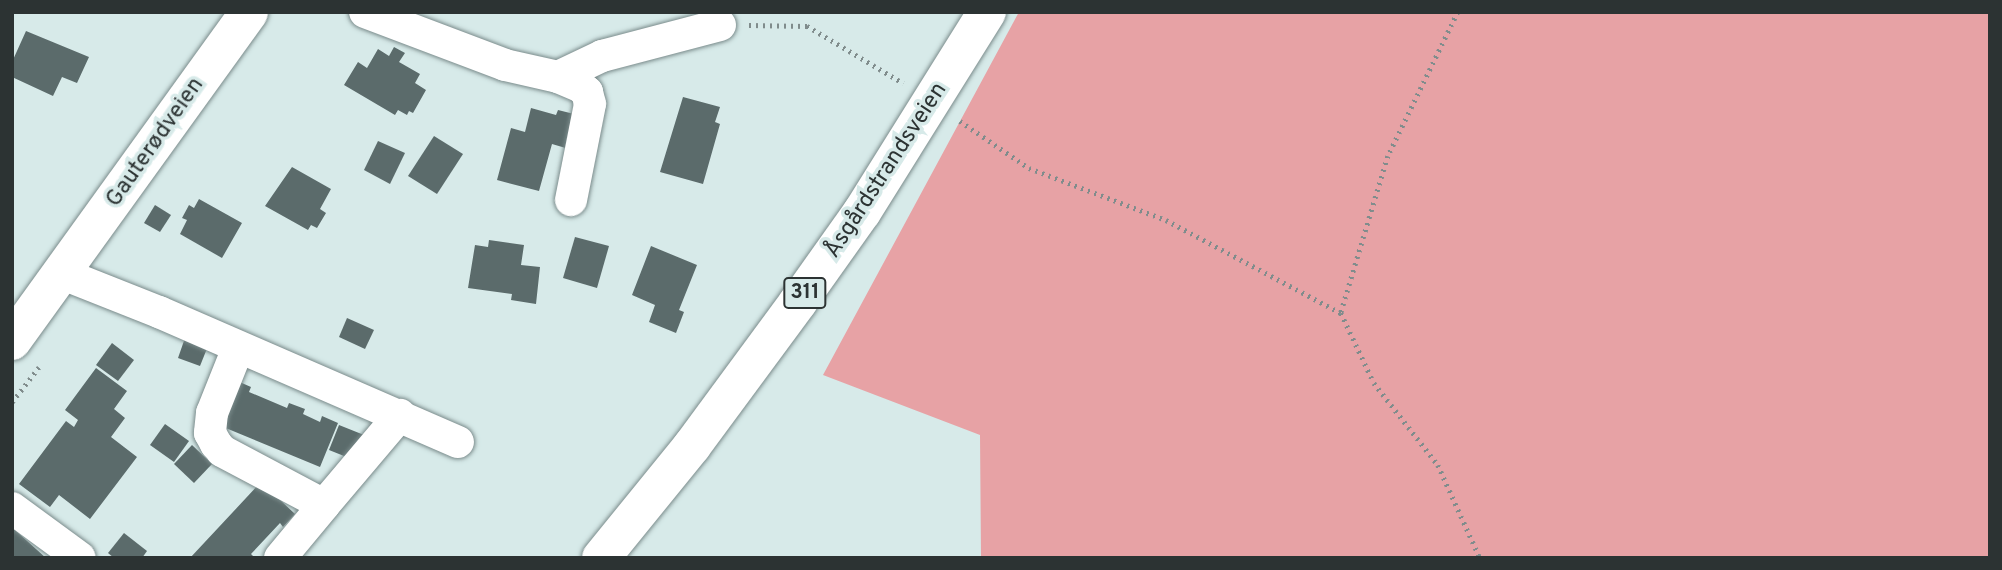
<!DOCTYPE html>
<meta charset="utf-8">
<style>
body{margin:0}
#map{position:relative;width:2002px;height:570px;overflow:hidden;background:#d7eae9;font-family:Overpass,sans-serif}
div>[style]{position:absolute}
.green>*{inset:0;background:#e7a2a5}
.building>*{inset:0;background:#5b6b6b}
.path>*{height:4.5px;margin-top:-2.25px;transform-origin:0;background:repeating-linear-gradient(90deg,#808c8c 0 2px,transparent 0 7px)}
.roads{filter:drop-shadow(0 0 2px #7a8b8b) drop-shadow(0 0 2px #7a8b8b)}
.minor>*{height:32px;margin:-16px;padding:0 16px;transform-origin:16px;border-radius:16px;background:#fff}
.major>*{height:38px;margin:-19px;padding:0 19px;transform-origin:19px;border-radius:19px;background:#fff}
span{translate:-50% -50%;white-space:nowrap;text-align:center;line-height:1.15;-webkit-text-stroke:7px #d7eae9;paint-order:stroke}
.shield-label span{padding:2px 5px;background:#d7eae9;border:2px solid;border-radius:5px;-webkit-text-stroke-width:0}
.shield-label{font-size:21px;color:#2c3333;font-weight:700}
.street-label{font-size:23px;color:#2c3333}
.frame{position:absolute;inset:0;border:14px solid #2c3333;pointer-events:none}
</style>
<div id="map">
<div class="green">
<div style="clip-path:polygon(1019px 12px,1990px 12px,1990px 558px,981px 558px,980px 435px,823px 375px)"></div>
</div>
<div class="building">
<div style="clip-path:polygon(26px 31px,89px 57px,77px 83px,62px 77px,53px 96px,12px 77px,12px 62px)"></div>
<div style="clip-path:polygon(394px 47px,405px 53px,399px 62px,420px 74px,415px 83px,426px 90px,413px 113px,409px 111px,407px 115px,398px 110px,395px 115px,344px 85px,358px 62px,367px 68px,378px 49px,389px 56px)"></div>
<div style="clip-path:polygon(683px 97px,720px 107px,715px 122px,720px 124px,703px 184px,660px 172px)"></div>
<div style="clip-path:polygon(531px 108px,556px 115px,558px 110px,578px 115px,569px 149px,552px 144px,539px 191px,497px 180px,511px 128px,525px 132px)"></div>
<div style="clip-path:polygon(434px 136px,463px 154px,437px 194px,408px 176px)"></div>
<div style="clip-path:polygon(378px 141px,405px 153px,390px 184px,364px 170px)"></div>
<div style="clip-path:polygon(292px 167px,331px 189px,320px 209px,326px 213px,317px 228px,311px 225px,308px 230px,265px 206px)"></div>
<div style="clip-path:polygon(199px 199px,242px 223px,222px 258px,180px 234px,187px 220px,182px 218px,189px 205px,194px 208px)"></div>
<div style="clip-path:polygon(155px 205px,171px 215px,160px 232px,144px 223px)"></div>
<div style="clip-path:polygon(575px 237px,609px 246px,597px 288px,563px 278px)"></div>
<div style="clip-path:polygon(489px 240px,524px 245px,521px 265px,540px 267px,536px 304px,511px 300px,512px 294px,468px 288px,475px 245px,488px 247px)"></div>
<div style="clip-path:polygon(651px 246px,697px 265px,679px 310px,684px 312px,676px 333px,649px 322px,655px 305px,632px 295px)"></div>
<div style="clip-path:polygon(347px 318px,374px 330px,365px 349px,339px 337px)"></div>
<div style="clip-path:polygon(185px 338px,208px 346px,200px 366px,178px 358px)"></div>
<div style="clip-path:polygon(112px 343px,134px 360px,118px 381px,96px 365px)"></div>
<div style="clip-path:polygon(96px 368px,127px 391px,114px 409px,125px 418px,111px 437px,137px 457px,90px 519px,59px 495px,50px 507px,19px 484px,66px 421px,74px 427px,78px 420px,65px 410px)"></div>
<div style="clip-path:polygon(235px 380px,251px 387px,249px 392px,287px 408px,289px 403px,305px 409px,303px 414px,320px 422px,322px 416px,338px 423px,320px 467px,216px 424px)"></div>
<div style="clip-path:polygon(165px 424px,189px 441px,174px 462px,150px 445px)"></div>
<div style="clip-path:polygon(339px 425px,364px 435px,354px 460px,329px 450px)"></div>
<div style="clip-path:polygon(192px 445px,212px 464px,194px 483px,174px 464px)"></div>
<div style="clip-path:polygon(261px 482px,295px 514px,283px 527px,280px 523px,251px 554px,255px 558px,190px 558px)"></div>
<div style="clip-path:polygon(12px 521px,19px 527px,16px 531px,46px 558px,12px 558px)"></div>
<div style="clip-path:polygon(124px 533px,147px 551px,142px 558px,114px 558px,108px 553px)"></div>
</div>
<div class="path">
<div style="left:1458px;top:12px;width:160px;rotate:115.9deg"></div>
<div style="left:1388px;top:156px;width:164px;rotate:106.7deg"></div>
<div style="left:1341px;top:313px;width:77px;rotate:64.8deg"></div>
<div style="left:1374px;top:383px;width:104px;rotate:52deg"></div>
<div style="left:1438px;top:465px;width:102px;rotate:65.7deg"></div>
<div style="left:749px;top:25px;width:58px;rotate:1deg"></div>
<div style="left:807px;top:26px;width:112px;rotate:30.7deg"></div>
<div style="left:960px;top:121px;width:83px;rotate:34.3deg"></div>
<div style="left:1029px;top:168px;width:147px;rotate:20.8deg"></div>
<div style="left:1166px;top:220px;width:198px;rotate:28deg"></div>
<div style="left:12px;top:402px;width:44px;rotate:-52.4deg"></div>
</div>
<div class="roads">
<div class="minor">
<div style="left:365px;top:12px;width:150px;rotate:20.7deg"></div>
<div style="left:505px;top:65px;width:54px;rotate:12.8deg"></div>
<div style="left:558px;top:77px;width:49px;rotate:-25.5deg"></div>
<div style="left:602px;top:56px;width:122px;rotate:-14.7deg"></div>
<div style="left:558px;top:77px;width:25px;rotate:23deg"></div>
<div style="left:581px;top:87px;width:8px;rotate:40deg"></div>
<div style="left:587px;top:92px;width:12px;rotate:76deg"></div>
<div style="left:590px;top:104px;width:98px;rotate:101.2deg"></div>
<div style="left:63px;top:274px;width:103px;rotate:21.6deg"></div>
<div style="left:159px;top:312px;width:326px;rotate:23.5deg"></div>
<div style="left:238px;top:348px;width:70px;rotate:111.8deg"></div>
<div style="left:212px;top:413px;width:20px;rotate:96deg"></div>
<div style="left:210px;top:433px;width:13px;rotate:61deg"></div>
<div style="left:216px;top:444px;width:9px;rotate:49deg"></div>
<div style="left:222px;top:451px;width:115px;rotate:27.9deg"></div>
<div style="left:324px;top:505px;width:118px;rotate:-49.8deg"></div>
<div style="left:12px;top:508px;width:84px;rotate:36.3deg"></div>
<div style="left:280px;top:558px;width:69px;rotate:-50.3deg"></div>
</div>
<div class="major">
<div style="left:12px;top:341px;width:405px;rotate:-54.2deg"></div>
<div style="left:601px;top:558px;width:144px;rotate:-50.9deg"></div>
<div style="left:692px;top:446px;width:179px;rotate:-53.6deg"></div>
<div style="left:798px;top:302px;width:110px;rotate:-54.6deg"></div>
<div style="left:862px;top:212px;width:236px;rotate:-58deg"></div>
</div>
</div>
<div class="shield-label">
<span style="left:805px;top:293px">311</span>
</div>
<div class="street-label">
<span style="left:156px;top:143px;rotate:-55deg">Gauterødveien</span>
<span style="left:887px;top:171px;rotate:-57deg">Åsgårdstrandsveien</span>
</div>
<div class="frame"></div>
</div>
